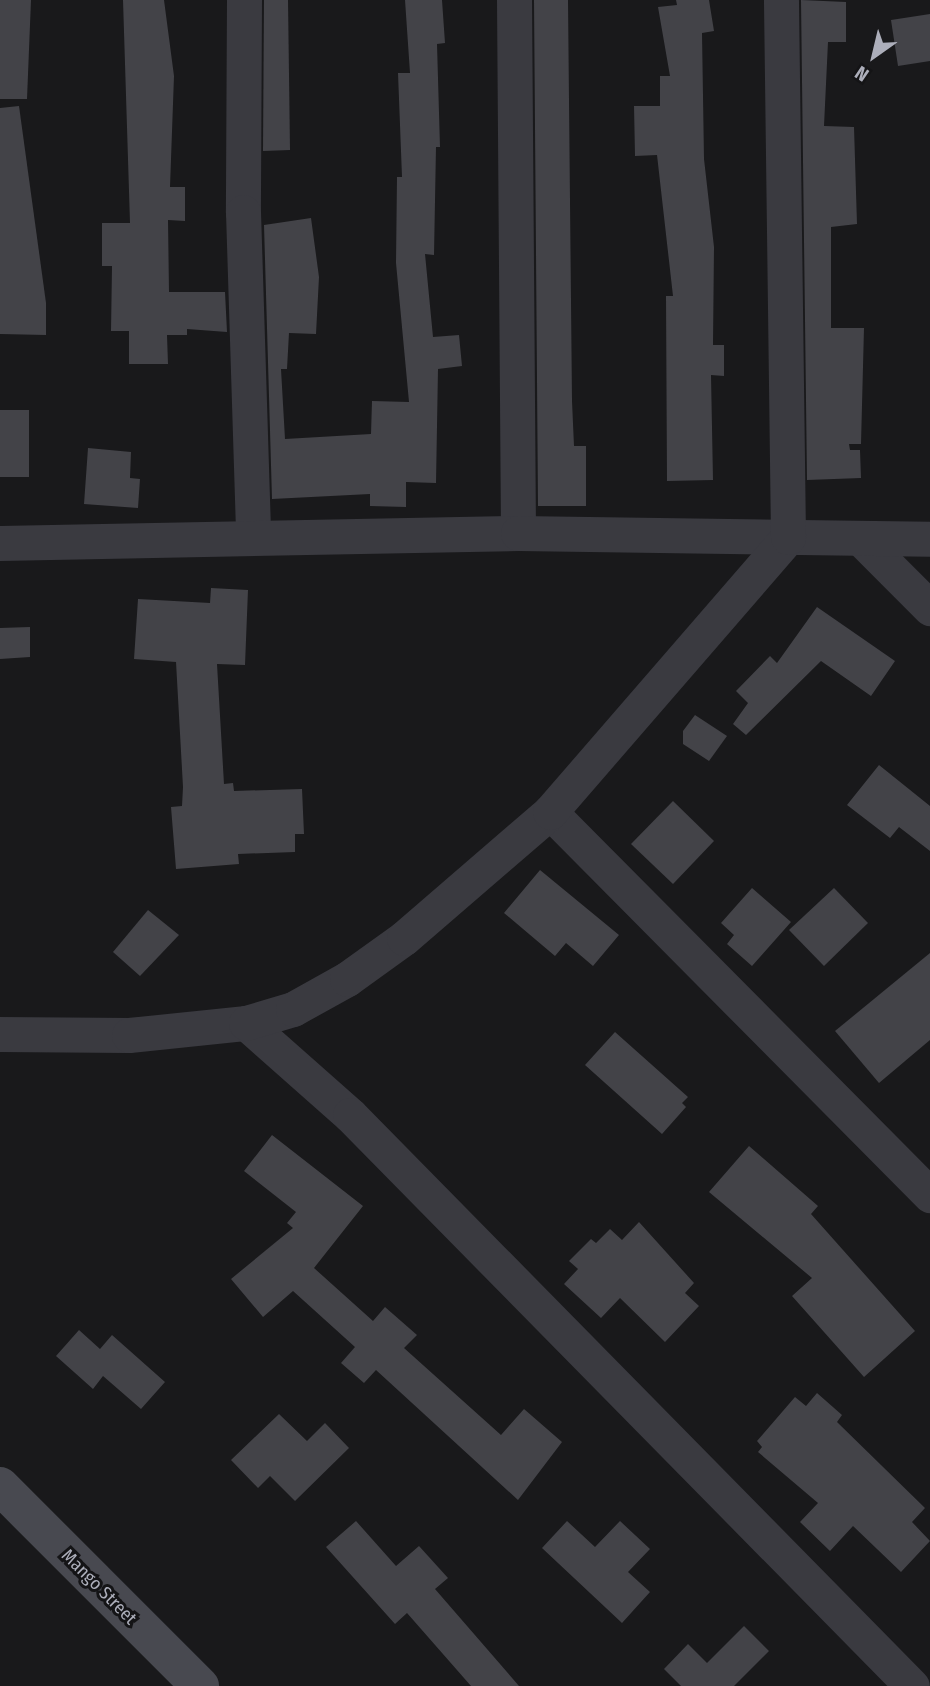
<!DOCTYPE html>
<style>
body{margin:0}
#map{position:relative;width:930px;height:1686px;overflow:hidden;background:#19191b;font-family:"Fira Sans Condensed",sans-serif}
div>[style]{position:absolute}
.building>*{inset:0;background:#434348}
.minor>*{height:35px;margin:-17.5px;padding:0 17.5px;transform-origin:17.5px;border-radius:17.5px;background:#3a3a40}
.secondary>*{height:38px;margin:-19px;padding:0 19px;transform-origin:19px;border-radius:19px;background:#484950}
span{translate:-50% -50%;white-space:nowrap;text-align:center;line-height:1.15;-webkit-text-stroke:6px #141416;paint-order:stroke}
.street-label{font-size:18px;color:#acaeba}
.north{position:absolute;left:839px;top:21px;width:70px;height:70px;-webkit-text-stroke:5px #141416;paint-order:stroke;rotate:214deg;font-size:19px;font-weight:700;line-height:28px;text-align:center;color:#acaeba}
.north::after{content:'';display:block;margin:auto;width:24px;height:32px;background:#acaeba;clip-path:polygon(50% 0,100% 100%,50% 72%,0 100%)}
</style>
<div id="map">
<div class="building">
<div style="clip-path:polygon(0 0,31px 0,27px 99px,0 99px)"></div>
<div style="clip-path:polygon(123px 0,164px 0,174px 76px,170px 187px,185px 187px,185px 221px,168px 220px,169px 292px,225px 292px,227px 332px,187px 329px,187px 335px,167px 335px,168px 364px,129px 364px,129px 331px,111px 331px,112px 266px,102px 266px,102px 223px,130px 223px)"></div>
<div style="clip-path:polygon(264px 0,288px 0,290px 150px,263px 151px)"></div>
<div style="clip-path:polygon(405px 0,442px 0,445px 43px,437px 44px,440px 147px,436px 147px,434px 255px,425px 254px,433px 337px,459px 335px,462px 366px,438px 369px,436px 483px,406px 482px,406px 507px,370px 506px,370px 494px,272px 499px,264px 225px,311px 218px,319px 277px,316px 334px,289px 333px,287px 369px,281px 369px,285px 439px,371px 434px,372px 401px,409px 402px,396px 263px,397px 177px,402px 177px,398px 73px,410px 73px)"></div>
<div style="clip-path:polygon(534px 0,568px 0,572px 401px,574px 446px,586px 446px,586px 506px,538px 506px)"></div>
<div style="clip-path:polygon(676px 0,709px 0,714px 31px,702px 33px,704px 159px,714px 247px,713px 345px,724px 345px,724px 376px,711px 375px,713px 480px,667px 481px,666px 296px,673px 296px,657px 155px,635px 156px,634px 106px,660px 106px,660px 76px,670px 76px,658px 7px,677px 5px)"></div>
<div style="clip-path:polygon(801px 0,846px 2px,846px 42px,828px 42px,824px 126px,854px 127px,857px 224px,831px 227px,831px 328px,864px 328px,861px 444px,849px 444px,850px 450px,860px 450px,861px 478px,807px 480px)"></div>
<div style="clip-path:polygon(930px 14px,930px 61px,898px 66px,891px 20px)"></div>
<div style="clip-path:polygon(19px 106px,46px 303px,46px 335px,0 334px,0 108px)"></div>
<div style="clip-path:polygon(0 410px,29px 410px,29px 477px,0 477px)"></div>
<div style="clip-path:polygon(88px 448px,131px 452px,130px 478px,140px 479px,138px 508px,84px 504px)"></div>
<div style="clip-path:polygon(211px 588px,248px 590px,245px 665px,217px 664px,224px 784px,233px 783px,234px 791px,302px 789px,304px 834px,295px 834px,295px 852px,238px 854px,239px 864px,176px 869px,171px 807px,182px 806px,183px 787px,176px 662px,134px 659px,138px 599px,210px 603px)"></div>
<div style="clip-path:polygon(817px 607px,895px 661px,871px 696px,821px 661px,746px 735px,733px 724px,748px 703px,736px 691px,770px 656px,777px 663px)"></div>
<div style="clip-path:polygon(30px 627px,30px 657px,0 659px,0 628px)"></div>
<div style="clip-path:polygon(695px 715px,727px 736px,709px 761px,683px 744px,683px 731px)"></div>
<div style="clip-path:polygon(879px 765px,930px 806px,930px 851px,899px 827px,890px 838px,847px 805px)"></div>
<div style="clip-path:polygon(673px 801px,714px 841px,673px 884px,631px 844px)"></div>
<div style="clip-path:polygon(540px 870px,619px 935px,593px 966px,566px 943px,555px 956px,504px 913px)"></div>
<div style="clip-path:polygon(752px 888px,791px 922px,752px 966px,727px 944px,734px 935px,721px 923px)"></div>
<div style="clip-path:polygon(834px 888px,868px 923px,824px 966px,789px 930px)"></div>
<div style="clip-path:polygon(148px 910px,179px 935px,140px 976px,113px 952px)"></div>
<div style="clip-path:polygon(930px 953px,930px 1040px,879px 1083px,835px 1031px)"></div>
<div style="clip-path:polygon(615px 1032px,688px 1097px,682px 1103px,686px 1107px,662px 1134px,585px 1065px)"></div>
<div style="clip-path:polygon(272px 1135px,363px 1206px,314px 1268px,373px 1321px,385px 1307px,417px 1335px,404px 1348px,501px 1435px,524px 1409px,562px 1442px,518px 1500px,376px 1370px,364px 1383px,341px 1363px,355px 1347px,293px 1291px,263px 1317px,231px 1279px,293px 1228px,287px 1223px,296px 1212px,244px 1171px)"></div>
<div style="clip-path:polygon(749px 1146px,818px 1206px,811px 1214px,915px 1331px,864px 1377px,792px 1296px,812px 1278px,709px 1192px)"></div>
<div style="clip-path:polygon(639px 1222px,694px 1283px,685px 1293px,699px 1306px,665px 1342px,620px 1298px,601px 1318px,564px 1284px,578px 1269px,569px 1261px,591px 1239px,596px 1243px,610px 1229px,622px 1240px)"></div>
<div style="clip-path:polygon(79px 1330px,100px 1349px,112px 1335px,165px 1382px,141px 1409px,103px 1376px,93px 1389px,56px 1356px)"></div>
<div style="clip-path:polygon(817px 1393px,842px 1415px,837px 1422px,925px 1508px,912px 1522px,930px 1541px,901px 1572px,853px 1526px,830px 1551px,800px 1522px,818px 1503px,758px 1452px,762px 1447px,757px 1441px,795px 1397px,806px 1406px)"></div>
<div style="clip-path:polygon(279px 1414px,307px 1441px,325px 1423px,349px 1448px,295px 1501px,270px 1476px,258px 1488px,231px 1460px)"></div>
<div style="clip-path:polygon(356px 1521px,396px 1566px,419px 1546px,448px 1578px,435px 1589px,519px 1686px,471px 1686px,407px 1613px,395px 1624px,326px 1547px)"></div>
<div style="clip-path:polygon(567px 1521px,595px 1547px,620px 1521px,650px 1549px,628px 1572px,650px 1592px,622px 1623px,542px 1548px)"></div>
<div style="clip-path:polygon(744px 1626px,769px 1651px,734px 1686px,681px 1686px,664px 1669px,688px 1644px,707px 1663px)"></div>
</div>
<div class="minor">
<div style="left:244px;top:0;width:212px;rotate:90.3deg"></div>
<div style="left:243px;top:212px;width:325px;rotate:88.2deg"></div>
<div style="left:514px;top:0;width:533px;rotate:89.57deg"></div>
<div style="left:861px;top:539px;width:98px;rotate:45deg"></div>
<div style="left:0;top:543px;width:518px;rotate:-1.11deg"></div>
<div style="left:518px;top:533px;width:412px;rotate:0.8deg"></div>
<div style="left:550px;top:812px;width:540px;rotate:45.23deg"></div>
<div style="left:246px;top:1023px;width:139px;rotate:41.5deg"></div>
<div style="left:350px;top:1115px;width:801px;rotate:45.46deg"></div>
<div style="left:0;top:1034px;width:129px;rotate:0.4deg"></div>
<div style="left:129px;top:1035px;width:118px;rotate:-5.9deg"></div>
<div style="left:246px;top:1023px;width:49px;rotate:-16.6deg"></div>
<div style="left:293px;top:1009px;width:62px;rotate:-29.1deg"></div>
<div style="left:347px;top:979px;width:70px;rotate:-35.7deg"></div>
<div style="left:404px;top:938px;width:193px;rotate:-40.8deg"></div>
<div style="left:550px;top:812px;width:364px;rotate:-49.1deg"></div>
<div style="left:788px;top:537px;width:537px;rotate:-90.75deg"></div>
</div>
<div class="secondary">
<div style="left:0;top:1486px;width:283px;rotate:45deg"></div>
</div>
<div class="street-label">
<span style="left:99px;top:1587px;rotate:45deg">Mango Street</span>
</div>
<div class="north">N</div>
</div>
